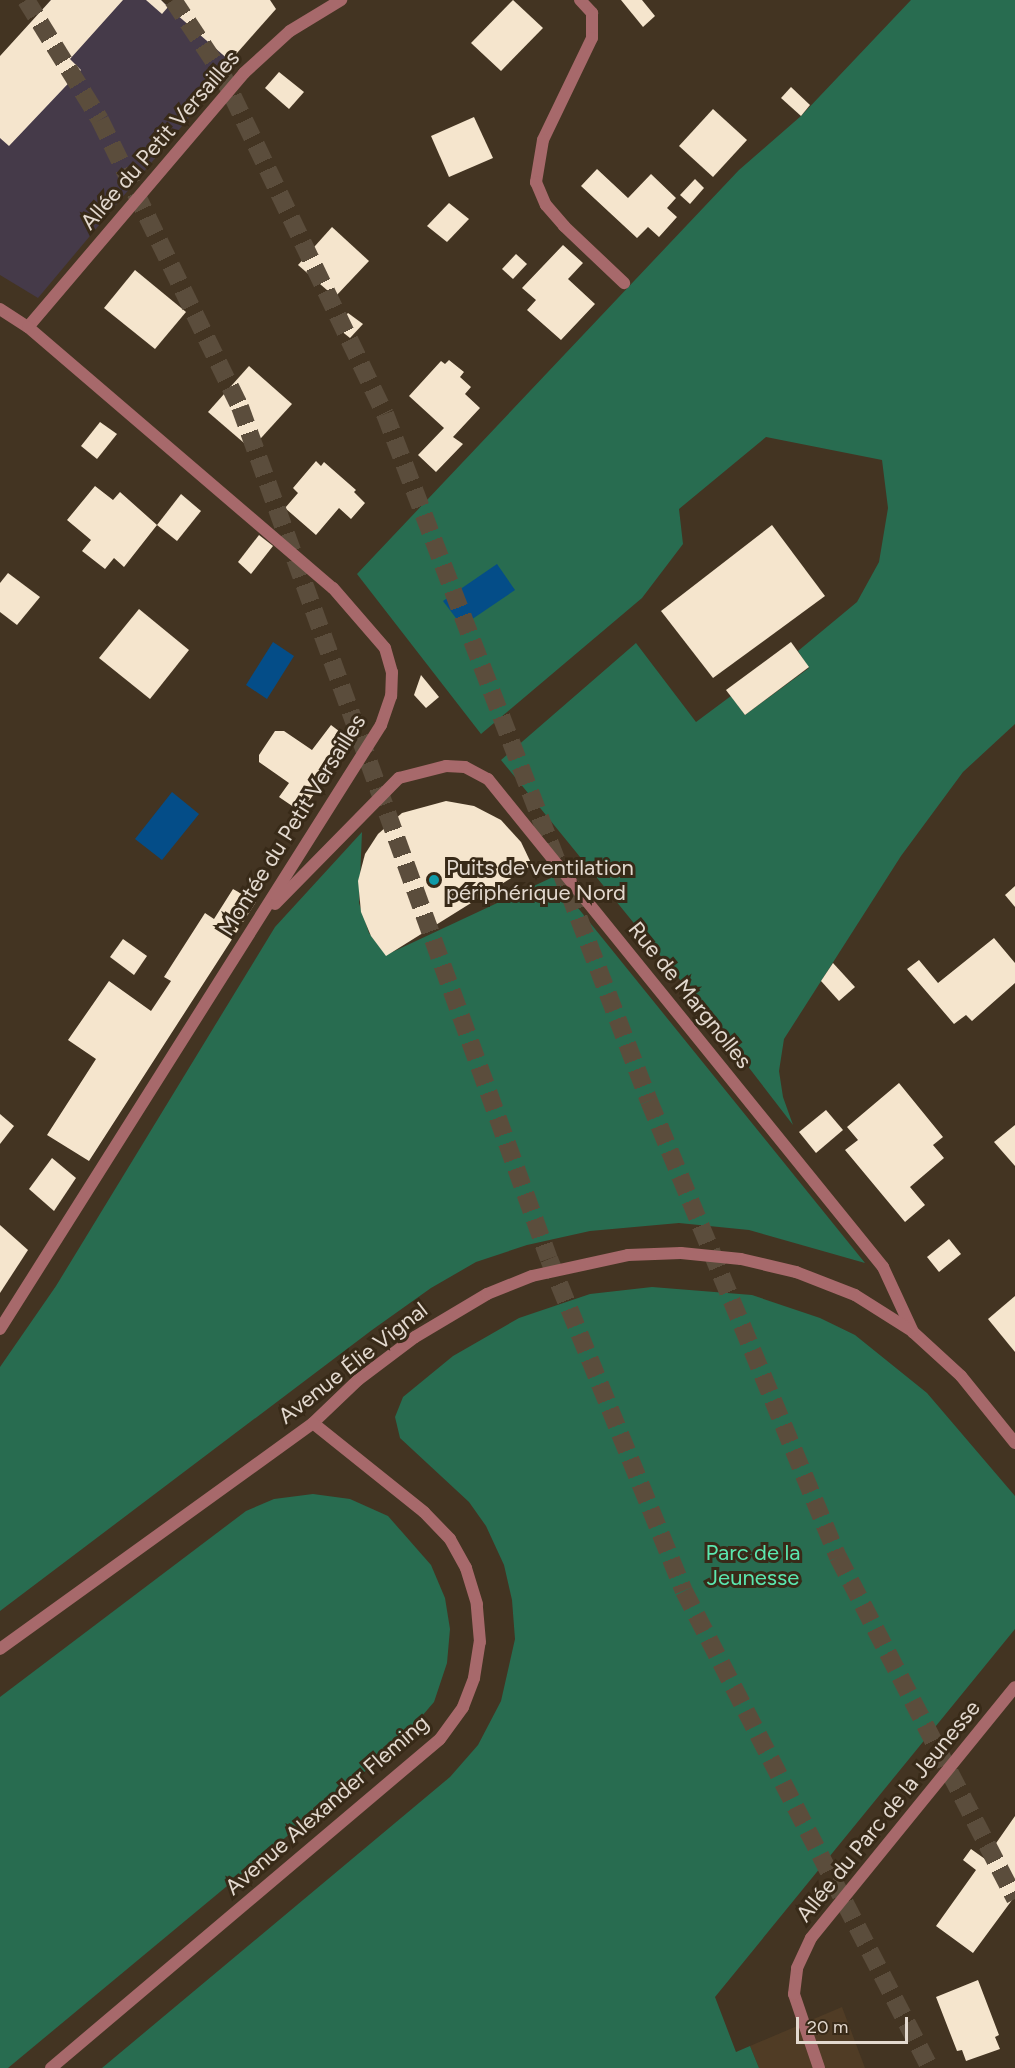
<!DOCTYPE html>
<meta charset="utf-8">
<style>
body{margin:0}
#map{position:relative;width:1015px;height:2068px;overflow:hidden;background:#433422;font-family:Figtree,sans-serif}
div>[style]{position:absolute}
.built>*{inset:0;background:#503c25}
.education>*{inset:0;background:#453a49}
.green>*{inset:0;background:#286c50}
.water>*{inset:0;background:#044d88}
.building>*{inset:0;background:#f5e5cd}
.highway-tunnel>*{height:18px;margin-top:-9px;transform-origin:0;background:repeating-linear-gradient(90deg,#5b4d3c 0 18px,transparent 0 27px)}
.lane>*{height:12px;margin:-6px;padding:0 6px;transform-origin:6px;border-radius:6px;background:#a7696b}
.street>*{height:12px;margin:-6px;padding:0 6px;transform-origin:6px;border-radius:6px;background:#a7696b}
.dots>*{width:16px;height:16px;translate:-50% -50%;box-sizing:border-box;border:3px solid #382a18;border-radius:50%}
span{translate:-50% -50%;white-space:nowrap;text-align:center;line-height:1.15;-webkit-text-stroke:6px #382a18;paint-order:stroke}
.street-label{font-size:22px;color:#e3d9cf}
.poi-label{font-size:22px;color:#e3d9cf}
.left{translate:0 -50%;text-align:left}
.park-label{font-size:22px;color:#5be7af}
.scale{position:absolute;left:796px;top:2017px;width:112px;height:27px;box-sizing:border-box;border:3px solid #e3d9cf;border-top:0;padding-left:8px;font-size:18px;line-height:21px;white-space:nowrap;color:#e3d9cf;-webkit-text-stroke:4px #382a18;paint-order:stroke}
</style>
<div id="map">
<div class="built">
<div style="clip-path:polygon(842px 2007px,865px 2068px,759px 2068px,750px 2046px)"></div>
</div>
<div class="education">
<div style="clip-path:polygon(51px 0,161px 0,234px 64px,38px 298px,0 275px,0 57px)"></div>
</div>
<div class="green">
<div style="clip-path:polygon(911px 0,1015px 0,1015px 724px,963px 772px,901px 856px,784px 1039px,779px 1071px,783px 1097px,793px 1125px,703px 1008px,501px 760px,636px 643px,696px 722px,731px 696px,745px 715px,809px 668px,798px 651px,857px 602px,879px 562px,888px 508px,882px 460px,766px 437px,679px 509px,683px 544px,642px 598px,481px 734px,357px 574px,739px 170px,801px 116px)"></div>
<div style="clip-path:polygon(362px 832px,359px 903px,369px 933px,386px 955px,553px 877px,865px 1263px,749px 1230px,679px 1223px,590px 1231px,527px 1245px,476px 1262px,431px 1288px,372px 1330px,0 1611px,0 1367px,56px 1286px,275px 927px)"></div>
<div style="clip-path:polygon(652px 1287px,752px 1295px,820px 1318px,855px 1335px,927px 1393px,1015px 1496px,1015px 1629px,715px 1997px,736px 2052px,750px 2046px,759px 2068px,102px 2068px,450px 1777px,478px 1745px,501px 1701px,515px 1639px,512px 1600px,504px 1565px,486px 1526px,469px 1502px,400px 1438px,395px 1417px,403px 1397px,453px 1356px,519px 1318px,590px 1294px)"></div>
<div style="clip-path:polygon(313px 1494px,350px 1499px,388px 1516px,431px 1565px,445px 1598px,450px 1629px,447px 1663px,434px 1702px,398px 1744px,8px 2068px,0 2068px,0 1697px,246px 1511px,274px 1499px)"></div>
</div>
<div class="water">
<div style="clip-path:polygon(497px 564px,515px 590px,462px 626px,443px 601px)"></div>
<div style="clip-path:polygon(273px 642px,294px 656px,267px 699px,246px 685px)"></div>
<div style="clip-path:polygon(172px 792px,199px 814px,162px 860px,135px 839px)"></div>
</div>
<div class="building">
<div style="clip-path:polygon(51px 0,123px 0,70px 59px,81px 70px,9px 146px,0 138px,0 56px)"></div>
<div style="clip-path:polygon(146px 0,161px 0,168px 7px,162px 14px)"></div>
<div style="clip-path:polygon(174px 0,270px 0,276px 9px,230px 61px,168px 7px)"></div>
<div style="clip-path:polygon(513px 0,543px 28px,501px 71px,471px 43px)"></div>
<div style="clip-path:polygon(621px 0,642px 0,655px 16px,643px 27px)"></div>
<div style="clip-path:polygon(279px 72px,304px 92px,289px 109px,265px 88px)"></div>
<div style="clip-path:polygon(791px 87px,810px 105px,801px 116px,781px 98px)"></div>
<div style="clip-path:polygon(713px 109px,747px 140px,713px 177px,679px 146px)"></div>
<div style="clip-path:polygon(474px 117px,493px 158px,449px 177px,431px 136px)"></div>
<div style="clip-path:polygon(597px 169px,628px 198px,651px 174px,676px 198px,667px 208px,677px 217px,659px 237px,648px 227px,637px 238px,581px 186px)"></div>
<div style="clip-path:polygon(695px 179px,704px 188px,690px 204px,680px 195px)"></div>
<div style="clip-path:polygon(449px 203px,469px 219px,447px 242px,427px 226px)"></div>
<div style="clip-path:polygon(332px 227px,369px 261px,335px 297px,298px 265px)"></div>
<div style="clip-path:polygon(563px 245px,583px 263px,568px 279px,595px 304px,561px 340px,527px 310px,536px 300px,522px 288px)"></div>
<div style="clip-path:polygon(516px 254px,527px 264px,513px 279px,502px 269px)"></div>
<div style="clip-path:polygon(135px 270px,186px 312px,155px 349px,104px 308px)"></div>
<div style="clip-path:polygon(348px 313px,363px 324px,350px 338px,335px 326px)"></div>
<div style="clip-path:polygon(449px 360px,464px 372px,460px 377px,471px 387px,465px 394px,480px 408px,453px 437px,463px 444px,436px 472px,418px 455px,444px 428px,409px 396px,441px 361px,445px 364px)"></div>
<div style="clip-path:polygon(249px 366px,292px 404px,251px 449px,208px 412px)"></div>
<div style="clip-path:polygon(100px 422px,117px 434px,97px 459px,81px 446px)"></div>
<div style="clip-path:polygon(316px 461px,321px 466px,324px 462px,356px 490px,354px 492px,365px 503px,351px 519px,339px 508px,316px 535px,285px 508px,298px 493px,293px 488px)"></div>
<div style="clip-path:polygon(95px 486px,113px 500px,120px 492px,157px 525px,124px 567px,114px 558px,105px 569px,82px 551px,91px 540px,67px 520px)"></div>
<div style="clip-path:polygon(181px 494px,201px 511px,177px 541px,157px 525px)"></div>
<div style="clip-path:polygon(772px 525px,825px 596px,713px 678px,661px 611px)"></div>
<div style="clip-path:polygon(259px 535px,273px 546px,251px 574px,238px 562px)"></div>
<div style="clip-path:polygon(8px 573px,40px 597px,17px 625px,0 612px,0 583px)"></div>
<div style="clip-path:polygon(139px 609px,189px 650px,150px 699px,99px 658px)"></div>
<div style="clip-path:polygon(791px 642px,809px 667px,745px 715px,726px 690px)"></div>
<div style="clip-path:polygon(421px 675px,439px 697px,426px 708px,414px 695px)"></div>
<div style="clip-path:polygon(331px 725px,352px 741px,301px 812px,279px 797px,289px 783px,259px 762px,259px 755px,275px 731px,284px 731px,312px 750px)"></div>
<div style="clip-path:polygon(446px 801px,474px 806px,501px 820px,521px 842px,532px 865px,386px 956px,371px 936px,361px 912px,358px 881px,365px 854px,378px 834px,402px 813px)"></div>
<div style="clip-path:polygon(1015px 886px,1015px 907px,1005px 895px)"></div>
<div style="clip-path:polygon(233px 889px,256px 902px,89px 1161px,47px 1135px,96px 1059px,68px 1040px,109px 981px,151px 1011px,171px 981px,164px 977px,205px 913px,214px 919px)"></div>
<div style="clip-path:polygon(994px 938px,1015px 963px,1015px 983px,972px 1021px,966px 1015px,954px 1024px,907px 969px,919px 960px,938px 983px)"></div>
<div style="clip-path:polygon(123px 939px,147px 956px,134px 975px,110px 957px)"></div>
<div style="clip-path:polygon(833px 963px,855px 987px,839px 1001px,821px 981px)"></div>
<div style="clip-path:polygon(899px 1083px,943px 1137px,933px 1145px,944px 1158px,910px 1187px,925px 1205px,905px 1222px,845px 1150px,858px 1140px,847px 1127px)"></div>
<div style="clip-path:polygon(826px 1110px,843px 1130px,816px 1153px,799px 1132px)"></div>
<div style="clip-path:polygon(0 1114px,14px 1126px,0 1144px)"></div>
<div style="clip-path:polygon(1015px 1125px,1015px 1166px,994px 1142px)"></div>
<div style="clip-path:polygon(52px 1158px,76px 1178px,54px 1211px,29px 1189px)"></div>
<div style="clip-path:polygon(0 1225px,28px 1250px,0 1293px)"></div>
<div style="clip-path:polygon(949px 1239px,961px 1254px,939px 1272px,927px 1257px)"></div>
<div style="clip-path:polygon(1015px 1296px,1015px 1352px,988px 1319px)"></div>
<div style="clip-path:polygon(1015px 1816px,1015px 1896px,973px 1953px,936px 1926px,976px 1870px,963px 1860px,971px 1849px,985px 1859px)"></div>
<div style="clip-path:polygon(978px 1980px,999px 2035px,995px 2037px,1000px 2049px,966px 2061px,962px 2050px,957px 2051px,936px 1997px)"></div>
</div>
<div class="highway-tunnel">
<div style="left:26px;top:0;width:141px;rotate:58.3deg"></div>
<div style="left:100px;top:120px;width:319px;rotate:64deg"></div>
<div style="left:240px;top:407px;width:906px;rotate:70.07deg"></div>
<div style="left:549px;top:1259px;width:358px;rotate:67.9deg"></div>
<div style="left:684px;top:1591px;width:537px;rotate:62.72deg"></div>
<div style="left:173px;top:0;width:87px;rotate:56.3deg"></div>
<div style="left:221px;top:72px;width:379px;rotate:64.4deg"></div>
<div style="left:385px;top:414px;width:736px;rotate:68.98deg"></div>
<div style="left:649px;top:1101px;width:494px;rotate:67.5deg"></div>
<div style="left:838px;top:1557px;width:385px;rotate:62.6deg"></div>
</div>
<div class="lane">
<div style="left:580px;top:0;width:18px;rotate:47deg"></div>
<div style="left:592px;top:13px;width:25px;rotate:90deg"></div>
<div style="left:592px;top:38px;width:113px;rotate:115.7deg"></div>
<div style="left:543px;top:140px;width:43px;rotate:99.5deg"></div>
<div style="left:536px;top:182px;width:25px;rotate:67deg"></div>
<div style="left:546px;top:205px;width:28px;rotate:49deg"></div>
<div style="left:564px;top:226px;width:83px;rotate:43.5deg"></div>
<div style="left:28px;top:327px;width:333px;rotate:-49.6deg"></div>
<div style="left:244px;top:73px;width:62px;rotate:-42.4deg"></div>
<div style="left:290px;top:31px;width:60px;rotate:-31.3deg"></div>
</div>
<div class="street">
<div style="left:0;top:309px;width:33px;rotate:33deg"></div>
<div style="left:28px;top:327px;width:401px;rotate:40.6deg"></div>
<div style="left:333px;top:588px;width:79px;rotate:49.1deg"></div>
<div style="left:385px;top:648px;width:25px;rotate:74deg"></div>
<div style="left:392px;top:672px;width:24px;rotate:92deg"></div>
<div style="left:391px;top:696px;width:31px;rotate:109deg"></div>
<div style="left:381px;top:725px;width:714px;rotate:122.24deg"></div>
<div style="left:275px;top:904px;width:177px;rotate:-45.5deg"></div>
<div style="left:399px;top:778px;width:49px;rotate:-14.3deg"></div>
<div style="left:446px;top:766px;width:19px;rotate:3deg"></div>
<div style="left:465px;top:767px;width:26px;rotate:28deg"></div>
<div style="left:488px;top:779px;width:628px;rotate:51.01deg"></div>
<div style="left:883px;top:1267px;width:72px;rotate:65.2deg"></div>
<div style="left:913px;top:1332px;width:65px;rotate:42.5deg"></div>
<div style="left:961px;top:1376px;width:86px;rotate:51.1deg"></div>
<div style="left:0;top:1649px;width:386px;rotate:-35.8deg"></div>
<div style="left:313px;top:1423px;width:62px;rotate:-43.7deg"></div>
<div style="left:358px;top:1380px;width:71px;rotate:-37deg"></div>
<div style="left:415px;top:1337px;width:84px;rotate:-30.8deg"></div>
<div style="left:487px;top:1294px;width:48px;rotate:-21.8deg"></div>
<div style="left:532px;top:1276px;width:98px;rotate:-12.3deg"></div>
<div style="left:628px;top:1255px;width:53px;rotate:-2.2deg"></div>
<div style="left:681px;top:1253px;width:60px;rotate:5.7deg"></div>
<div style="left:741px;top:1259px;width:57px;rotate:13.3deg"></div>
<div style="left:796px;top:1272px;width:63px;rotate:21.3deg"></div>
<div style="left:855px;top:1295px;width:67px;rotate:32.3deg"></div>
<div style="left:51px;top:2068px;width:509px;rotate:-40.22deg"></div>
<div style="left:440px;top:1739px;width:39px;rotate:-54deg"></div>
<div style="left:463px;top:1707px;width:31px;rotate:-69deg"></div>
<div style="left:474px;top:1678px;width:36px;rotate:-81deg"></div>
<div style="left:480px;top:1642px;width:38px;rotate:-95deg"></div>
<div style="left:477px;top:1604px;width:38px;rotate:-107deg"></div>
<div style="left:466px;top:1568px;width:33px;rotate:-119deg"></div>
<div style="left:450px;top:1539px;width:37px;rotate:-134deg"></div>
<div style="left:424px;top:1512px;width:142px;rotate:-141.3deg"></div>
<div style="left:819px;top:2068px;width:78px;rotate:-108.7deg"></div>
<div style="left:794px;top:1994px;width:26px;rotate:-83deg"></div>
<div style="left:797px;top:1968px;width:33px;rotate:-65deg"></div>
<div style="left:811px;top:1938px;width:323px;rotate:-50.9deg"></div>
</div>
<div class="dots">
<div style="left:434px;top:880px;background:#0f9aa8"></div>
</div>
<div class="street-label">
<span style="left:160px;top:140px;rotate:-49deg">Allée du Petit Versailles</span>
<span style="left:292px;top:825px;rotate:-58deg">Montée du Petit Versailles</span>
<span style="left:690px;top:995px;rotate:51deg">Rue de Margnolles</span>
<span style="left:353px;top:1363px;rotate:-38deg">Avenue Élie Vignal</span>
<span style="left:327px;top:1805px;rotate:-41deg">Avenue Alexander Fleming</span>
<span style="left:888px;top:1811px;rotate:-51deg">Allée du Parc de la Jeunesse</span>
</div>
<div class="poi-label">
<span class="left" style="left:446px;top:880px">Puits de ventilation<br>périphérique Nord</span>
</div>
<div class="park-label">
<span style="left:753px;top:1565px">Parc de la<br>Jeunesse</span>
</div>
<div class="scale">20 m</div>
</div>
